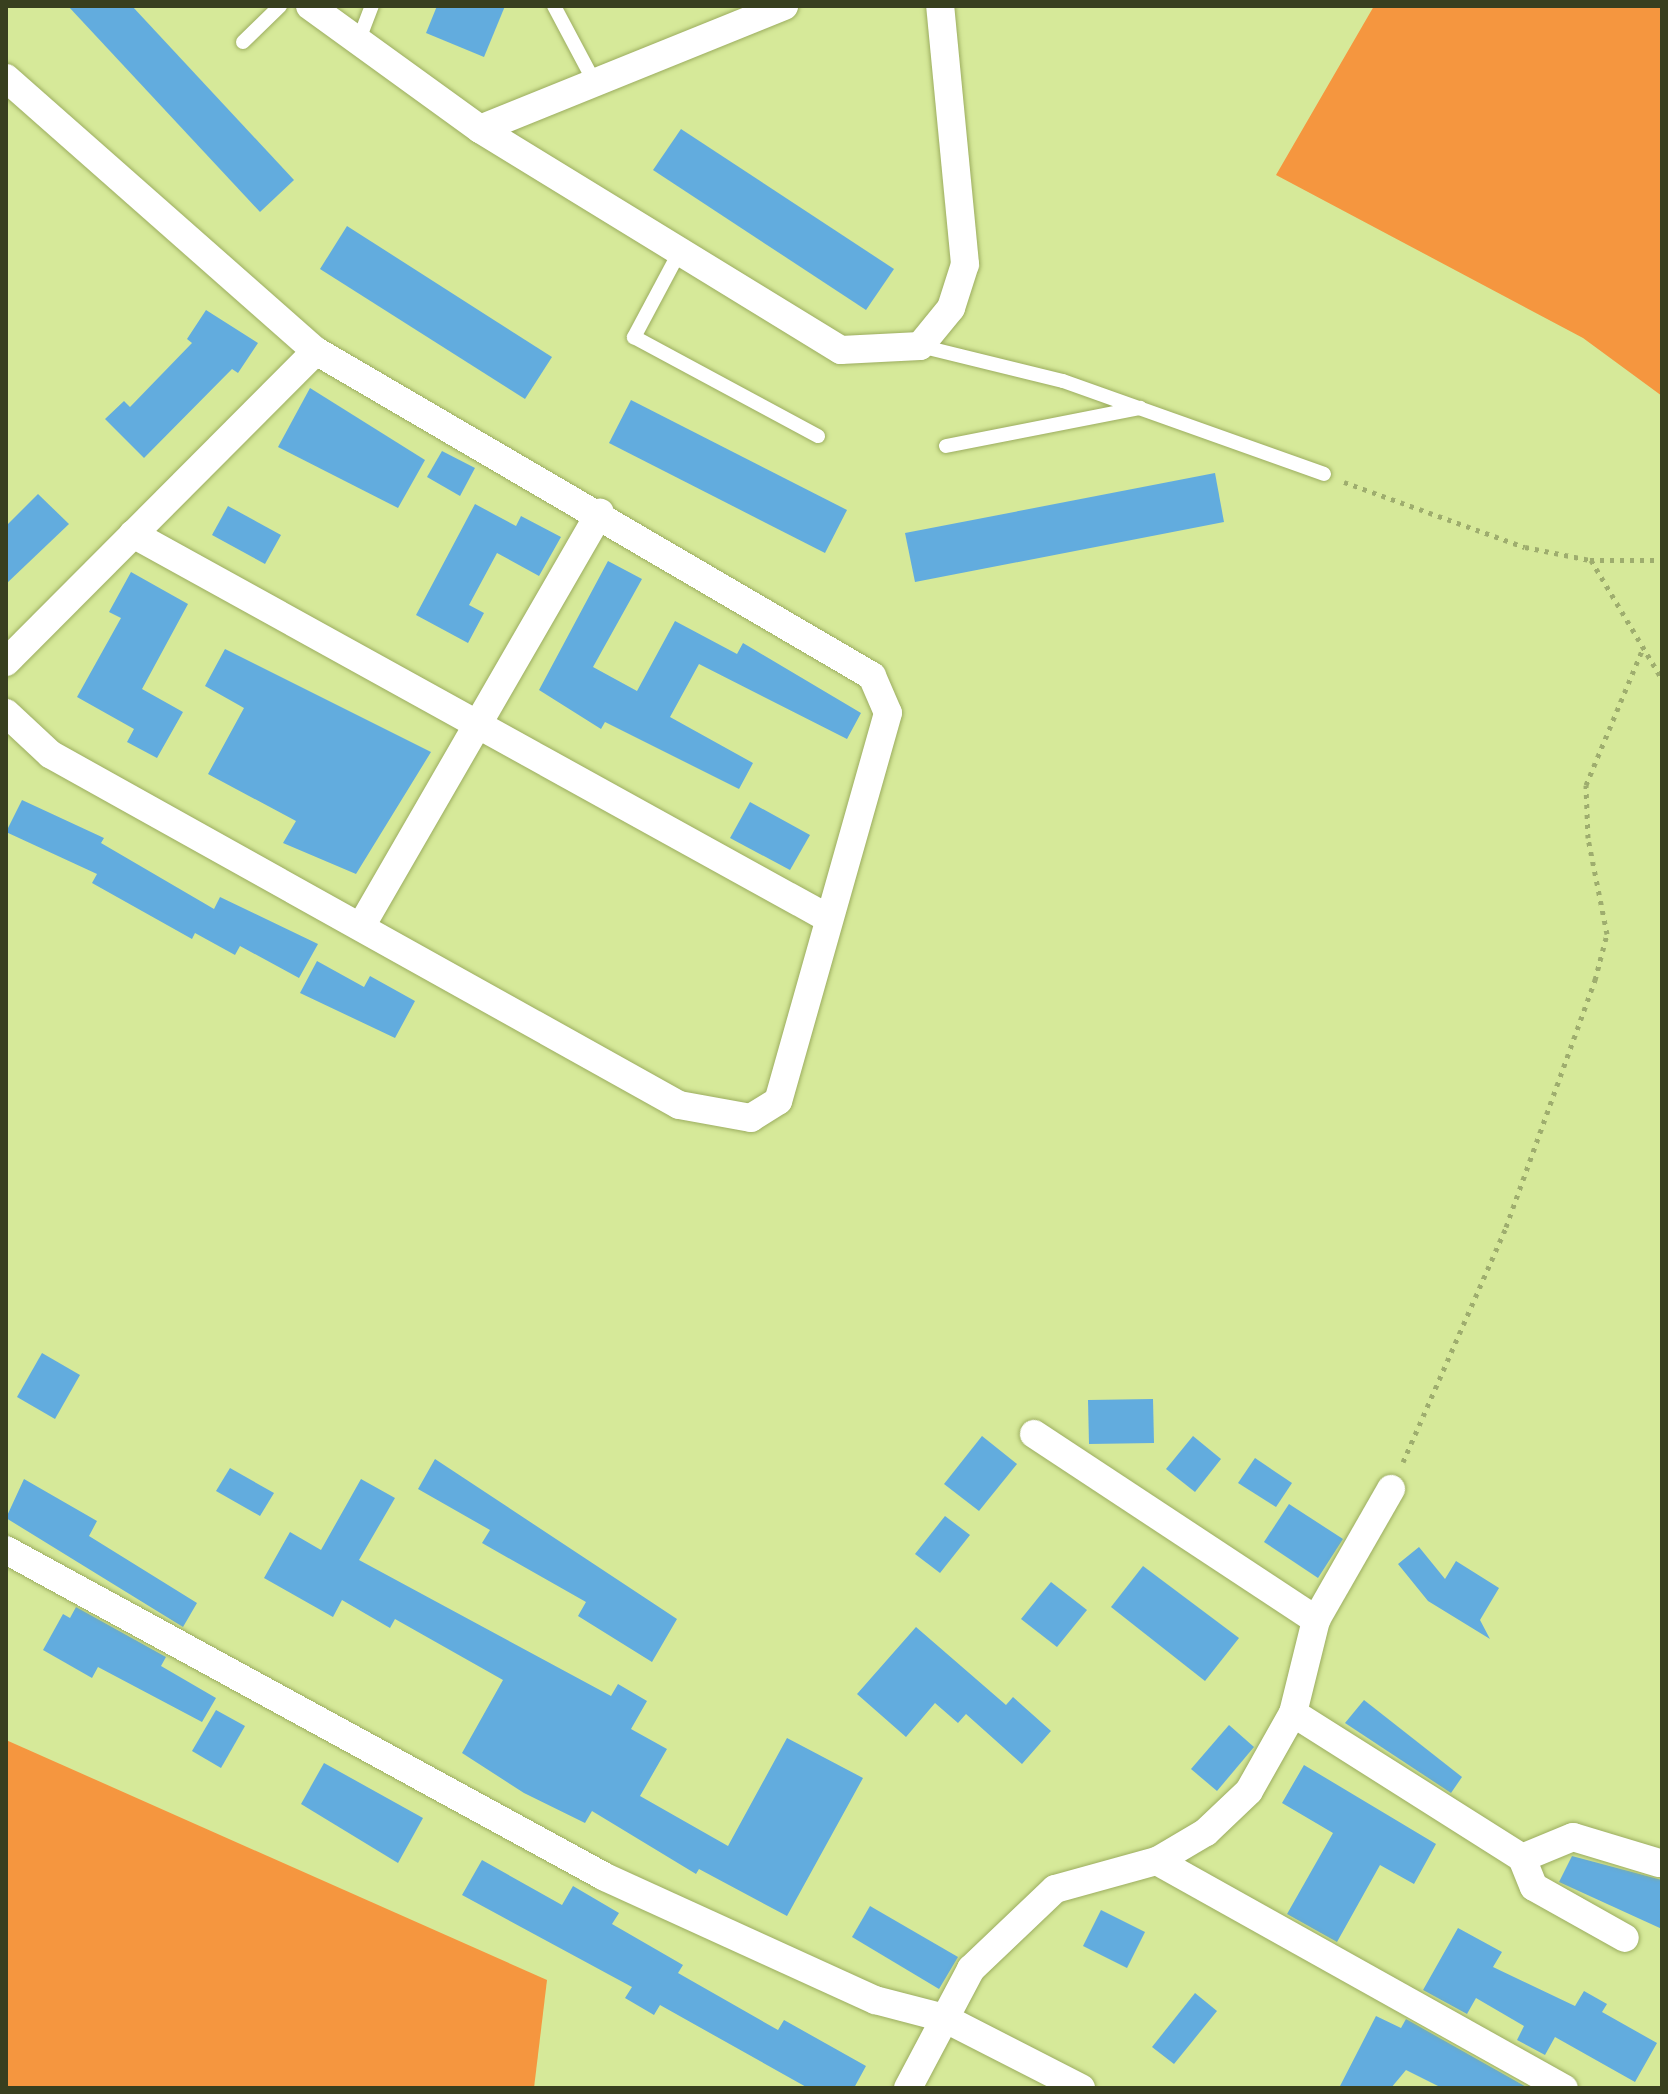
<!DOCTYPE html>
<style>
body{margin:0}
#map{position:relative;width:1668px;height:2094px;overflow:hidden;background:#d6e999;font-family:"Titillium Web",sans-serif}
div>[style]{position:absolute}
.forest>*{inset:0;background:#f5963f}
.building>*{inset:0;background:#62acde}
.path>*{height:5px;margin-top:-2.5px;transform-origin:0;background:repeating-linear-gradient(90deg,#9ead6e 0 4px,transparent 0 10px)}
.roads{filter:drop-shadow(0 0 2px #9cad60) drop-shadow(0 0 2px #9cad60)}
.service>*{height:14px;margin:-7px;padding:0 7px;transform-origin:7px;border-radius:7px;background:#fff}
.minor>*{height:28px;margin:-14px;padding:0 14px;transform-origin:14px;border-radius:14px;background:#fff}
span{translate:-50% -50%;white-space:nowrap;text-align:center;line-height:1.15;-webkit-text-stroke:6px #e3f6a6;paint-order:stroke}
.frame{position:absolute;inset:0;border:8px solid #383f1f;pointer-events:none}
</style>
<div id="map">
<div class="forest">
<div style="clip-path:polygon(1374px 6px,1662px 6px,1662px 396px,1583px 338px,1276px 175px)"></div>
<div style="clip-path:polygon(6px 1740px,547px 1980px,534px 2088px,6px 2088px)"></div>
</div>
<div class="building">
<div style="clip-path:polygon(68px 6px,132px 6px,294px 180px,260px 212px)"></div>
<div style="clip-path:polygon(437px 6px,505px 6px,484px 57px,426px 33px)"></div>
<div style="clip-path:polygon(681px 129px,894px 269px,866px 310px,653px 170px)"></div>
<div style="clip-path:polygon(347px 226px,552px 357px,525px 399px,320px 269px)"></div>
<div style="clip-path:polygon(206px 310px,258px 343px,238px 373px,232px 369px,144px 458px,105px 419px,124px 401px,130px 407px,192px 343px,187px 339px)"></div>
<div style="clip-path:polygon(310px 388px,425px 460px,398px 508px,278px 447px)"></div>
<div style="clip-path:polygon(631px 400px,847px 510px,825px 553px,609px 443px)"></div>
<div style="clip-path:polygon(442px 451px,475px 468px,460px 496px,427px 477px)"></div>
<div style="clip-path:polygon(1215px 473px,1224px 522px,915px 582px,905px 533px)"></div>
<div style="clip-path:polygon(38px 494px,69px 524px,6px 584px,6px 526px)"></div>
<div style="clip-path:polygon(475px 504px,516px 526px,521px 516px,561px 537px,539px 576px,497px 553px,469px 605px,484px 613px,468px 643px,416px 615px)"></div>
<div style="clip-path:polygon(228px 506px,281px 535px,265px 564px,212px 535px)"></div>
<div style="clip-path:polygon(608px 561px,642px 579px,593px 667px,637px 691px,675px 621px,737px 654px,743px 643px,861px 713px,847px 739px,699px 664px,670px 717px,753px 763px,739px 789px,605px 722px,601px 729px,539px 690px)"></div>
<div style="clip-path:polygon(131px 572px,188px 604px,142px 689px,183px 712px,157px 758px,127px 742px,134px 729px,77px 697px,121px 618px,109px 612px)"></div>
<div style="clip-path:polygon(225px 649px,431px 752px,356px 874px,283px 843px,296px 821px,208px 774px,244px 708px,205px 686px)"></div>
<div style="clip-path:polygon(22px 800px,104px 838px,101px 843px,214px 909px,220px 897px,318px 944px,299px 978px,240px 946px,235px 955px,195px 933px,192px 939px,92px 883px,97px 874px,6px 832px)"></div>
<div style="clip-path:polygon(750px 802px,810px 835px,790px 870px,730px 838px)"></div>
<div style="clip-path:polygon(317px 961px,364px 987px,370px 976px,415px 1001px,395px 1038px,300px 993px)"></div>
<div style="clip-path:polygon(42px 1353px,80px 1375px,55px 1419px,17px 1397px)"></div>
<div style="clip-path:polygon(1153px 1399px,1154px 1443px,1089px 1444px,1088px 1400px)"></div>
<div style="clip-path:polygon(982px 1436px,1017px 1464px,979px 1511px,944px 1484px)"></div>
<div style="clip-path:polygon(1193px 1436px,1221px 1459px,1195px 1492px,1166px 1469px)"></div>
<div style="clip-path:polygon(1255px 1458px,1292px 1483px,1276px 1507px,1238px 1483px)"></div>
<div style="clip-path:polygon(435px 1459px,677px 1619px,652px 1662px,578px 1616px,586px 1602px,482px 1543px,490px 1530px,418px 1489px)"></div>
<div style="clip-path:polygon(230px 1468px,274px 1493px,260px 1516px,216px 1491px)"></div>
<div style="clip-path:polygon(24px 1479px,97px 1521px,89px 1536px,197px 1603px,183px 1627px,6px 1518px)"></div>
<div style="clip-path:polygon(361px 1479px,395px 1498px,359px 1560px,611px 1696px,618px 1684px,647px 1701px,631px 1729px,667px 1749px,640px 1796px,728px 1846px,787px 1738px,863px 1778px,787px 1916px,699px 1869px,696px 1874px,592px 1811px,585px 1823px,524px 1793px,462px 1753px,503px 1680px,395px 1619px,390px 1628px,342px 1600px,333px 1617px,264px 1578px,290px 1532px,321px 1550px)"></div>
<div style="clip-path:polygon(1289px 1504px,1343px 1539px,1318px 1578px,1264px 1542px)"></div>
<div style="clip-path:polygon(945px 1516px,970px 1535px,940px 1573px,915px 1554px)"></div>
<div style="clip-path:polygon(1419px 1547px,1445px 1579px,1456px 1561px,1499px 1588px,1480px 1620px,1490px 1639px,1428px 1601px,1398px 1564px)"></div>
<div style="clip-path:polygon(1143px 1566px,1239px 1638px,1205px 1681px,1111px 1607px)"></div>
<div style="clip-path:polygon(1051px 1582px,1087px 1610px,1057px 1647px,1021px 1619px)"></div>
<div style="clip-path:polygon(76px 1607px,166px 1657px,161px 1666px,216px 1698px,202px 1722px,98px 1667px,92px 1678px,43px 1650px,63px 1614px,70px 1618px)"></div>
<div style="clip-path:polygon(916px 1627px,1006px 1705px,1013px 1697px,1051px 1731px,1022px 1764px,966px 1714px,958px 1723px,935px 1703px,906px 1737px,857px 1694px)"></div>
<div style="clip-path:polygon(1364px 1700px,1462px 1777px,1451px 1793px,1345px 1723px)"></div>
<div style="clip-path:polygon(216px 1710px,245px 1726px,221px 1768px,192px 1751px)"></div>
<div style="clip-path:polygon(1229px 1725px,1254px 1747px,1217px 1791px,1191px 1769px)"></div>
<div style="clip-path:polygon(324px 1763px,423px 1818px,398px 1863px,301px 1804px)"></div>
<div style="clip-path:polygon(1304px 1765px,1436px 1844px,1414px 1884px,1380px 1865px,1337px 1942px,1287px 1914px,1333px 1833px,1282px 1803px)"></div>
<div style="clip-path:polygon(1572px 1856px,1662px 1880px,1662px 1929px,1559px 1882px)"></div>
<div style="clip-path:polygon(482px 1860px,562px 1905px,573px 1886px,619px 1913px,612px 1924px,683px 1965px,678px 1973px,778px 2030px,784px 2020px,866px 2066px,854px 2088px,808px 2088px,660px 2005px,654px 2015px,625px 1998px,632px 1987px,462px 1895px)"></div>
<div style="clip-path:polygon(870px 1906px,958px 1957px,939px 1989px,852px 1937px)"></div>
<div style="clip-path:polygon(1101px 1910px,1145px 1932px,1127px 1968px,1083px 1946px)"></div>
<div style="clip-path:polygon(1458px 1928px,1502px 1952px,1493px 1967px,1575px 2006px,1584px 1991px,1607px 2004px,1602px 2012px,1657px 2043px,1635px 2082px,1555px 2037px,1545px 2055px,1517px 2040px,1524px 2026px,1476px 1998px,1467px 2014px,1423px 1990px)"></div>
<div style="clip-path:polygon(1195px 1993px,1217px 2011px,1174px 2064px,1152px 2047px)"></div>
<div style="clip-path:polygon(1376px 2016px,1401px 2028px,1406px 2019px,1528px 2088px,1442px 2088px,1406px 2070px,1391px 2088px,1339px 2088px)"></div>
</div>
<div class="path">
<div style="left:1344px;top:482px;width:192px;rotate:19.8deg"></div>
<div style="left:1525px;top:547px;width:66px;rotate:11.3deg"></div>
<div style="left:1590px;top:560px;width:72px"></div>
<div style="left:1591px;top:560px;width:139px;rotate:59.2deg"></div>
<div style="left:1403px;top:1462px;width:257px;rotate:-66.3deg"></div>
<div style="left:1506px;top:1227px;width:263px;rotate:-70.2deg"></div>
<div style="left:1595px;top:980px;width:48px;rotate:-75.4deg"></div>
<div style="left:1607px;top:934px;width:98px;rotate:-101.2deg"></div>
<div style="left:1588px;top:838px;width:53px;rotate:-92.2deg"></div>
<div style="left:1586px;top:785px;width:148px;rotate:-67.4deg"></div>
</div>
<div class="roads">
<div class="service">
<div style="left:554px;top:6px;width:87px;rotate:62deg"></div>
<div style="left:243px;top:42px;width:52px;rotate:-44.2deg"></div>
<div style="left:358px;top:42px;width:39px;rotate:-69deg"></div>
<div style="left:680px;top:251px;width:98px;rotate:118.1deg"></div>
<div style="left:634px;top:337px;width:209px;rotate:28.3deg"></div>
<div style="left:920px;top:346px;width:147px;rotate:13.8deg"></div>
<div style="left:1063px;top:381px;width:277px;rotate:19.6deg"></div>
<div style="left:946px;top:446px;width:198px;rotate:-11.1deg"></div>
</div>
<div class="minor">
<div style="left:310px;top:6px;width:210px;rotate:35.9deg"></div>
<div style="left:480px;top:129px;width:423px;rotate:31.5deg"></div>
<div style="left:841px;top:350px;width:79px;rotate:-2.9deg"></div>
<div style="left:920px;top:346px;width:49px;rotate:-50.8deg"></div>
<div style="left:951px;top:308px;width:46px;rotate:-72.3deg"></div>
<div style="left:965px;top:264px;width:259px;rotate:-95.5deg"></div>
<div style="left:6px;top:78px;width:413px;rotate:41.4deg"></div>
<div style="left:316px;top:351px;width:644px;rotate:30.31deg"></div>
<div style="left:872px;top:676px;width:40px;rotate:66.6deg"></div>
<div style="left:888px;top:713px;width:403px;rotate:105.8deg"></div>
<div style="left:778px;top:1101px;width:32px;rotate:148deg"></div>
<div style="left:751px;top:1118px;width:73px;rotate:-169.8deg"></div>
<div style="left:679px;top:1105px;width:720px;rotate:-150.84deg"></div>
<div style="left:50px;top:754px;width:60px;rotate:-137deg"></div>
<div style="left:480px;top:129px;width:328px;rotate:-22deg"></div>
<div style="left:133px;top:534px;width:792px;rotate:28.93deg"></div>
<div style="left:6px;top:662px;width:439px;rotate:-45.1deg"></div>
<div style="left:363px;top:923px;width:474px;rotate:-60deg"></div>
<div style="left:1034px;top:1434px;width:338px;rotate:33.4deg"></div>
<div style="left:6px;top:1550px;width:682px;rotate:28.63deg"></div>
<div style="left:605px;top:1877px;width:297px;rotate:24.5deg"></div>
<div style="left:875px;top:2000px;width:71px;rotate:14.6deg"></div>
<div style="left:944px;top:2018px;width:154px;rotate:27.1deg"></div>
<div style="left:1293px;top:1713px;width:271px;rotate:32.3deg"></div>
<div style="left:1522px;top:1858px;width:31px;rotate:68deg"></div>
<div style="left:1534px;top:1887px;width:104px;rotate:29.3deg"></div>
<div style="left:1522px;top:1858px;width:55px;rotate:-22.4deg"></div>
<div style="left:1573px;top:1837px;width:90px;rotate:16.8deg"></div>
<div style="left:1157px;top:1861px;width:466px;rotate:29.2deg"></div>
<div style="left:908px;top:2088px;width:135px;rotate:-62.1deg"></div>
<div style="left:971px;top:1969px;width:116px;rotate:-43.6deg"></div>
<div style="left:1055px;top:1889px;width:106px;rotate:-15.4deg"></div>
<div style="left:1157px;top:1861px;width:57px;rotate:-30.6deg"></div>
<div style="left:1206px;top:1832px;width:59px;rotate:-43.6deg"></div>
<div style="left:1249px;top:1791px;width:90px;rotate:-60.6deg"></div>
<div style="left:1293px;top:1713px;width:96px;rotate:-76.1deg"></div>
<div style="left:1316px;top:1620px;width:151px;rotate:-60.2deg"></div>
</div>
</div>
<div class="frame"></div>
</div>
